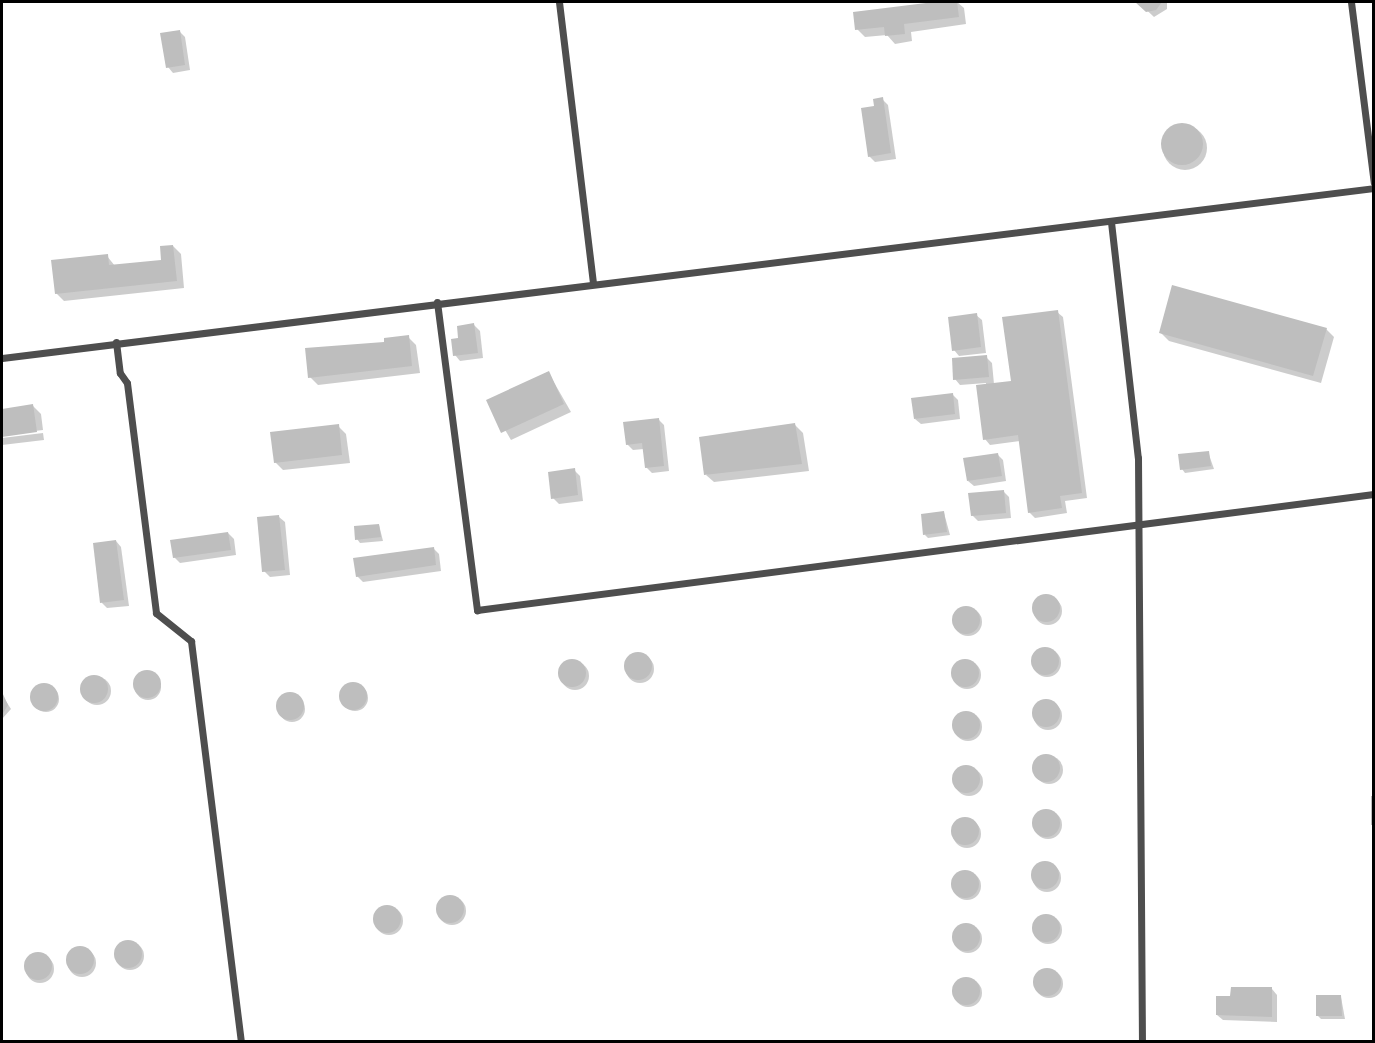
<!DOCTYPE html>
<style>
body{margin:0}
#map{position:relative;width:1375px;height:1043px;overflow:hidden;background:#fff;font-family:"Exo 2",sans-serif}
div>[style]{position:absolute}
.shadow>*{inset:0;background:#0003}
.round{border-radius:50%}
.building>*{inset:0;background:#bebebe}
.service>*{height:7px;margin:-3.5px;padding:0 3.5px;transform-origin:3.5px;border-radius:3.5px;background:#4e4e4e}
span{translate:-50% -50%;white-space:nowrap;text-align:center;line-height:1.15;-webkit-text-stroke:4.5px #fff;paint-order:stroke}
.frame{position:absolute;inset:0;border:3px solid #000;pointer-events:none}
</style>
<div id="map">
<div class="shadow">
<div style="clip-path:polygon(945px 2px,957px 2px,964px 8px,966px 24px,911px 32px,912px 41px,895px 44px,887px 35px,865px 37px,857px 29px,854px 13px)"></div>
<div style="clip-path:polygon(1138px 2px,1167px 2px,1167px 9px,1154px 17px)"></div>
<div style="clip-path:polygon(179px 31px,185px 37px,190px 70px,173px 73px,168px 67px)"></div>
<div style="clip-path:polygon(882px 99px,888px 105px,896px 159px,875px 162px,869px 156px)"></div>
<div class="round" style="left:1163px;top:126px;width:44px;height:44px"></div>
<div style="clip-path:polygon(173px 246px,181px 254px,184px 288px,64px 301px,56px 293px,107px 256px,115px 266px,163px 261px)"></div>
<div style="clip-path:polygon(1057px 312px,1063px 317px,1087px 498px,1065px 501px,1067px 513px,1035px 518px,1029px 512px,1020px 441px,990px 445px,985px 439px,986px 383px,960px 385px,955px 379px,986px 357px,992px 363px,994px 384px,1012px 382px)"></div>
<div style="clip-path:polygon(976px 315px,982px 320px,986px 353px,959px 356px,954px 350px)"></div>
<div style="clip-path:polygon(474px 325px,480px 331px,483px 358px,460px 361px,455px 355px,460px 339px)"></div>
<div style="clip-path:polygon(1326px 329px,1334px 337px,1321px 383px,1169px 341px,1161px 333px)"></div>
<div style="clip-path:polygon(408px 337px,416px 345px,420px 373px,318px 385px,310px 377px)"></div>
<div style="clip-path:polygon(548px 372px,571px 412px,511px 440px,488px 401px)"></div>
<div style="clip-path:polygon(952px 394px,958px 400px,960px 419px,921px 424px,915px 419px)"></div>
<div style="clip-path:polygon(33px 406px,41px 414px,43px 430px,2px 435px,2px 410px)"></div>
<div style="clip-path:polygon(659px 420px,664px 425px,669px 471px,652px 473px,646px 467px,644px 449px,633px 450px,627px 444px)"></div>
<div style="clip-path:polygon(795px 425px,803px 433px,809px 471px,714px 482px,706px 475px)"></div>
<div style="clip-path:polygon(338px 426px,346px 434px,350px 463px,283px 470px,275px 462px)"></div>
<div style="clip-path:polygon(43px 433px,44px 440px,2px 445px,2px 438px)"></div>
<div style="clip-path:polygon(1208px 452px,1214px 469px,1185px 473px,1182px 469px)"></div>
<div style="clip-path:polygon(998px 455px,1003px 460px,1006px 481px,974px 486px,968px 481px)"></div>
<div style="clip-path:polygon(574px 470px,580px 476px,583px 501px,559px 504px,553px 498px)"></div>
<div style="clip-path:polygon(1003px 491px,1009px 497px,1011px 518px,978px 521px,972px 515px)"></div>
<div style="clip-path:polygon(944px 513px,950px 535px,928px 538px,925px 535px)"></div>
<div style="clip-path:polygon(279px 517px,285px 522px,290px 575px,270px 577px,264px 571px)"></div>
<div style="clip-path:polygon(379px 525px,383px 541px,360px 543px,357px 539px)"></div>
<div style="clip-path:polygon(228px 533px,234px 539px,236px 555px,180px 563px,174px 557px)"></div>
<div style="clip-path:polygon(116px 541px,121px 547px,129px 606px,107px 608px,102px 603px)"></div>
<div style="clip-path:polygon(433px 548px,439px 554px,441px 571px,363px 582px,357px 576px)"></div>
<div class="round" style="left:1034px;top:597px;width:28px;height:28px"></div>
<div class="round" style="left:954px;top:608px;width:28px;height:28px"></div>
<div class="round" style="left:1033px;top:649px;width:28px;height:28px"></div>
<div class="round" style="left:626px;top:655px;width:28px;height:28px"></div>
<div class="round" style="left:953px;top:661px;width:28px;height:28px"></div>
<div class="round" style="left:561px;top:662px;width:28px;height:28px"></div>
<div class="round" style="left:135px;top:674px;width:26px;height:26px"></div>
<div class="round" style="left:83px;top:677px;width:28px;height:28px"></div>
<div class="round" style="left:342px;top:685px;width:26px;height:26px"></div>
<div class="round" style="left:33px;top:686px;width:26px;height:26px"></div>
<div style="clip-path:polygon(2px 695px,11px 709px,2px 719px)"></div>
<div class="round" style="left:279px;top:696px;width:26px;height:26px"></div>
<div class="round" style="left:1034px;top:702px;width:28px;height:28px"></div>
<div class="round" style="left:954px;top:713px;width:28px;height:28px"></div>
<div class="round" style="left:1035px;top:756px;width:28px;height:28px"></div>
<div class="round" style="left:955px;top:768px;width:28px;height:28px"></div>
<div class="round" style="left:1034px;top:811px;width:28px;height:28px"></div>
<div class="round" style="left:953px;top:820px;width:28px;height:28px"></div>
<div class="round" style="left:1033px;top:864px;width:28px;height:28px"></div>
<div class="round" style="left:953px;top:872px;width:28px;height:28px"></div>
<div class="round" style="left:438px;top:897px;width:28px;height:28px"></div>
<div class="round" style="left:375px;top:907px;width:28px;height:28px"></div>
<div class="round" style="left:1034px;top:916px;width:28px;height:28px"></div>
<div class="round" style="left:954px;top:925px;width:28px;height:28px"></div>
<div class="round" style="left:116px;top:942px;width:28px;height:28px"></div>
<div class="round" style="left:68px;top:949px;width:28px;height:28px"></div>
<div class="round" style="left:26px;top:955px;width:28px;height:28px"></div>
<div class="round" style="left:1035px;top:970px;width:28px;height:28px"></div>
<div class="round" style="left:954px;top:979px;width:28px;height:28px"></div>
<div style="clip-path:polygon(1272px 989px,1277px 995px,1277px 1022px,1223px 1020px,1217px 1015px,1232px 998px)"></div>
<div style="clip-path:polygon(1341px 997px,1345px 1019px,1321px 1019px,1318px 1016px)"></div>
</div>
<div class="building">
<div style="clip-path:polygon(934px 2px,957px 2px,959px 17px,904px 24px,905px 34px,885px 36px,884px 27px,855px 30px,853px 12px)"></div>
<div style="clip-path:polygon(1135px 2px,1162px 2px,1156px 10px,1146px 12px)"></div>
<div style="clip-path:polygon(180px 30px,185px 65px,166px 68px,160px 33px)"></div>
<div style="clip-path:polygon(883px 97px,891px 153px,868px 157px,861px 108px,874px 106px,873px 99px)"></div>
<div class="round" style="left:1161px;top:123px;width:42px;height:42px"></div>
<div style="clip-path:polygon(173px 245px,177px 281px,55px 294px,51px 260px,108px 254px,109px 265px,161px 260px,160px 246px)"></div>
<div style="clip-path:polygon(1172px 285px,1327px 328px,1313px 376px,1159px 333px)"></div>
<div style="clip-path:polygon(1058px 310px,1082px 493px,1060px 496px,1062px 508px,1028px 513px,1018px 435px,983px 440px,976px 385px,1011px 381px,1002px 317px)"></div>
<div style="clip-path:polygon(977px 313px,981px 347px,952px 351px,948px 317px)"></div>
<div style="clip-path:polygon(474px 323px,478px 353px,453px 356px,451px 339px,458px 338px,457px 326px)"></div>
<div style="clip-path:polygon(409px 335px,412px 366px,308px 378px,305px 348px,384px 342px,384px 338px)"></div>
<div style="clip-path:polygon(987px 355px,989px 377px,953px 380px,952px 358px)"></div>
<div style="clip-path:polygon(549px 371px,564px 404px,501px 433px,486px 400px)"></div>
<div style="clip-path:polygon(953px 393px,955px 414px,914px 419px,911px 398px)"></div>
<div style="clip-path:polygon(33px 404px,37px 432px,2px 437px,2px 409px)"></div>
<div style="clip-path:polygon(659px 418px,664px 466px,645px 468px,642px 443px,626px 445px,623px 422px)"></div>
<div style="clip-path:polygon(795px 423px,802px 464px,704px 475px,699px 437px)"></div>
<div style="clip-path:polygon(339px 424px,342px 455px,274px 463px,270px 432px)"></div>
<div style="clip-path:polygon(1209px 451px,1211px 466px,1180px 470px,1178px 454px)"></div>
<div style="clip-path:polygon(998px 453px,1002px 476px,967px 481px,963px 458px)"></div>
<div style="clip-path:polygon(575px 468px,578px 495px,551px 499px,548px 472px)"></div>
<div style="clip-path:polygon(1004px 490px,1006px 513px,971px 516px,968px 493px)"></div>
<div style="clip-path:polygon(944px 511px,947px 532px,923px 535px,921px 514px)"></div>
<div style="clip-path:polygon(279px 515px,285px 570px,262px 572px,257px 517px)"></div>
<div style="clip-path:polygon(379px 524px,381px 537px,355px 540px,354px 526px)"></div>
<div style="clip-path:polygon(228px 532px,231px 550px,173px 558px,170px 540px)"></div>
<div style="clip-path:polygon(116px 540px,124px 600px,100px 603px,93px 543px)"></div>
<div style="clip-path:polygon(434px 547px,436px 565px,356px 577px,353px 558px)"></div>
<div class="round" style="left:1032px;top:594px;width:28px;height:28px"></div>
<div class="round" style="left:952px;top:606px;width:28px;height:28px"></div>
<div class="round" style="left:1031px;top:647px;width:28px;height:28px"></div>
<div class="round" style="left:624px;top:652px;width:28px;height:28px"></div>
<div class="round" style="left:951px;top:659px;width:28px;height:28px"></div>
<div class="round" style="left:558px;top:659px;width:28px;height:28px"></div>
<div class="round" style="left:133px;top:670px;width:28px;height:28px"></div>
<div class="round" style="left:80px;top:675px;width:28px;height:28px"></div>
<div class="round" style="left:339px;top:682px;width:28px;height:28px"></div>
<div class="round" style="left:30px;top:683px;width:28px;height:28px"></div>
<div class="round" style="left:276px;top:692px;width:28px;height:28px"></div>
<div style="clip-path:polygon(2px 692px,8px 705px,2px 715px)"></div>
<div class="round" style="left:1032px;top:699px;width:28px;height:28px"></div>
<div class="round" style="left:952px;top:711px;width:28px;height:28px"></div>
<div class="round" style="left:1032px;top:754px;width:28px;height:28px"></div>
<div class="round" style="left:952px;top:765px;width:28px;height:28px"></div>
<div style="clip-path:polygon(1371px 796px,1374px 796px,1374px 825px,1371px 825px)"></div>
<div class="round" style="left:1032px;top:809px;width:28px;height:28px"></div>
<div class="round" style="left:951px;top:817px;width:28px;height:28px"></div>
<div class="round" style="left:1031px;top:861px;width:28px;height:28px"></div>
<div class="round" style="left:951px;top:870px;width:28px;height:28px"></div>
<div class="round" style="left:436px;top:895px;width:28px;height:28px"></div>
<div class="round" style="left:373px;top:905px;width:28px;height:28px"></div>
<div class="round" style="left:1032px;top:914px;width:28px;height:28px"></div>
<div class="round" style="left:952px;top:923px;width:28px;height:28px"></div>
<div class="round" style="left:114px;top:940px;width:28px;height:28px"></div>
<div class="round" style="left:66px;top:946px;width:28px;height:28px"></div>
<div class="round" style="left:24px;top:952px;width:28px;height:28px"></div>
<div class="round" style="left:1033px;top:968px;width:28px;height:28px"></div>
<div class="round" style="left:952px;top:977px;width:28px;height:28px"></div>
<div style="clip-path:polygon(1231px 987px,1272px 987px,1272px 1017px,1216px 1015px,1216px 996px,1230px 996px)"></div>
<div style="clip-path:polygon(1316px 995px,1341px 995px,1342px 1016px,1316px 1016px)"></div>
</div>
<div class="service">
<div style="left:559px;top:2px;width:282px;rotate:83.1deg"></div>
<div style="left:1351px;top:2px;width:182px;rotate:82.8deg"></div>
<div style="left:1111px;top:222px;width:238px;rotate:83.5deg"></div>
<div style="left:1138px;top:458px;width:584px;rotate:89.61deg"></div>
<div style="left:437px;top:302px;width:311px;rotate:82.6deg"></div>
<div style="left:477px;top:610px;width:904px;rotate:-7.37deg"></div>
<div style="left:116px;top:342px;width:31px;rotate:83deg"></div>
<div style="left:120px;top:373px;width:12px;rotate:55deg"></div>
<div style="left:127px;top:383px;width:232px;rotate:82.8deg"></div>
<div style="left:156px;top:613px;width:45px;rotate:38.7deg"></div>
<div style="left:191px;top:641px;width:404px;rotate:82.9deg"></div>
<div style="left:2px;top:358px;width:1382px;rotate:-7.06deg"></div>
</div>
<div class="frame"></div>
</div>
